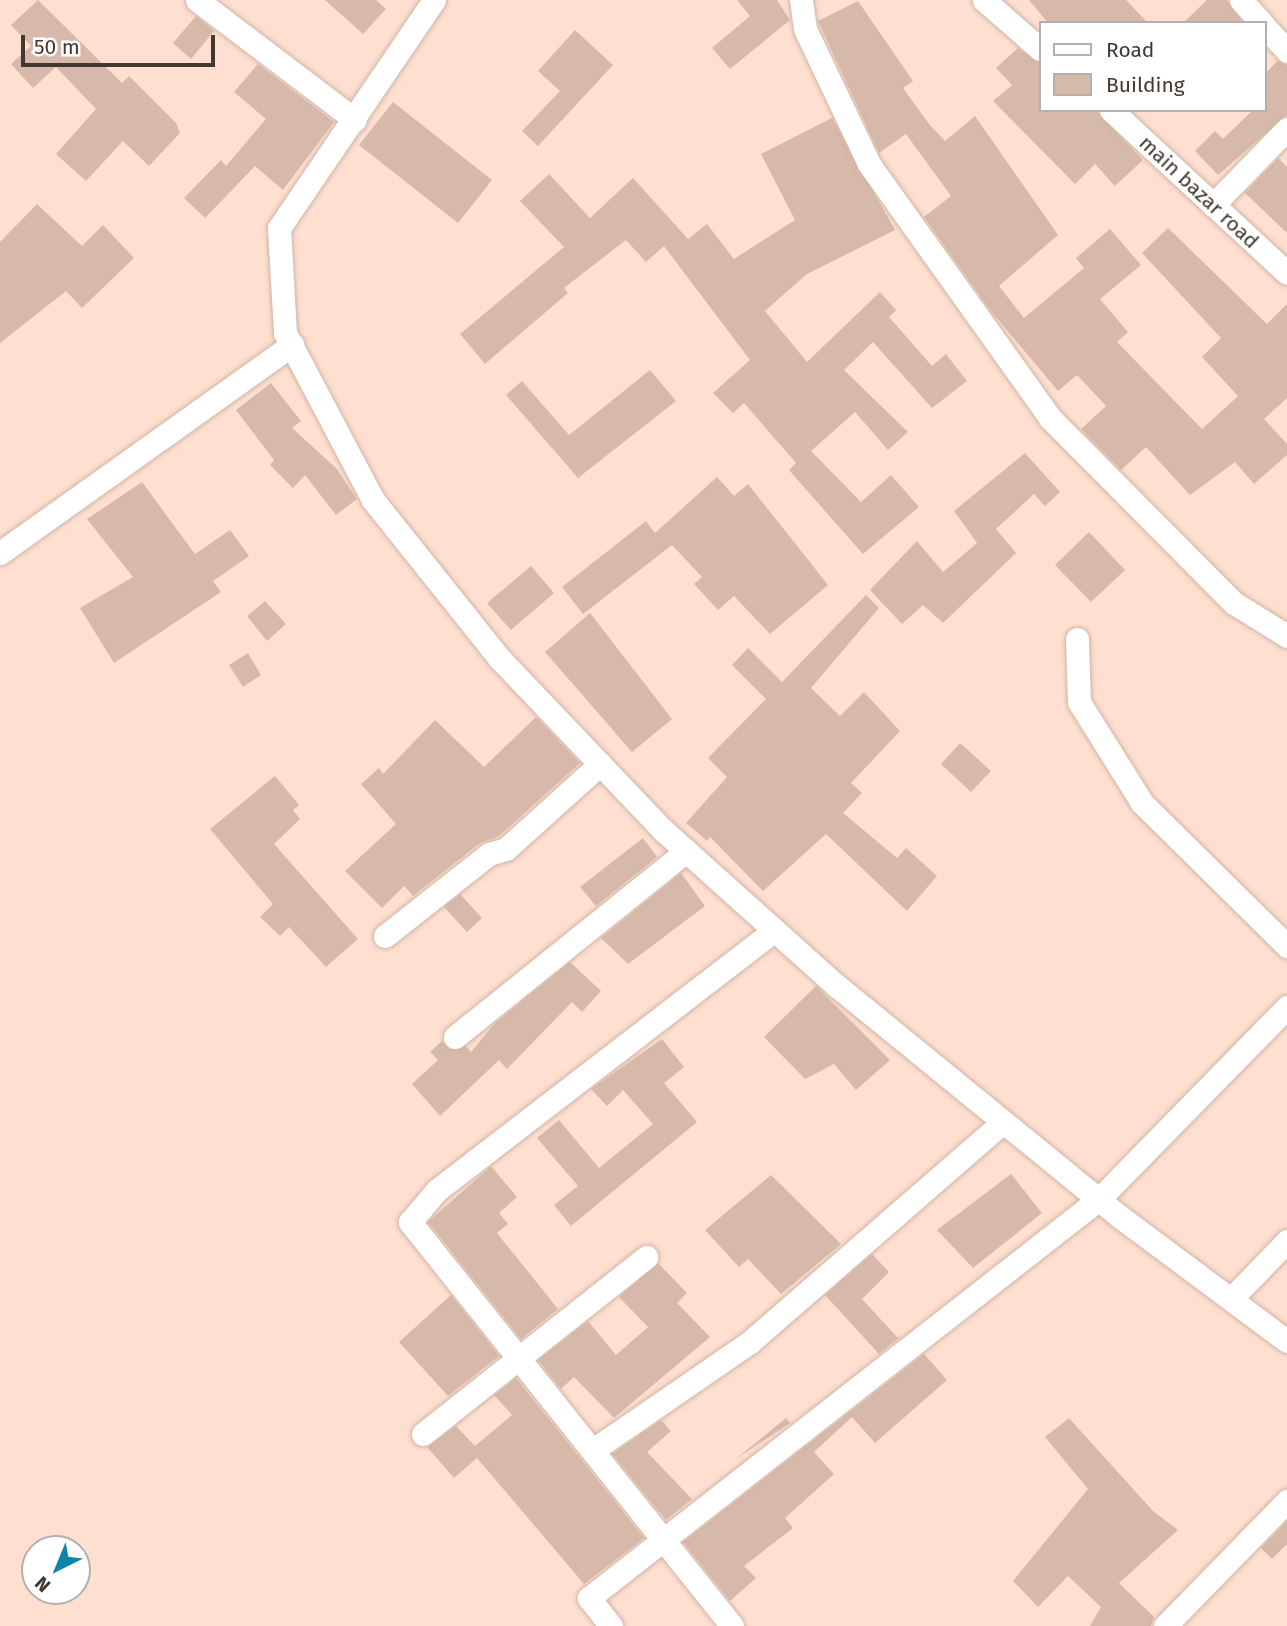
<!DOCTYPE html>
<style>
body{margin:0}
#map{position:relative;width:1287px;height:1626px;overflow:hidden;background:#fedfd0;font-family:"Fira Sans",sans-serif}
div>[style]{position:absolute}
.building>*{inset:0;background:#d7b9ab}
.roads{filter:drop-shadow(0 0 2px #d1b4a5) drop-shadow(0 0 2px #d1b4a5)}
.street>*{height:23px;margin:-11.5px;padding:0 11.5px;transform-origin:11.5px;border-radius:11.5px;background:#fff}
span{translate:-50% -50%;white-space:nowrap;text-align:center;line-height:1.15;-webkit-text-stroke:5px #fff;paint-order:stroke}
.street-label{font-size:21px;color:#433731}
.legend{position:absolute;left:1039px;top:21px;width:228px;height:91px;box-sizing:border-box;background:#fff;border:2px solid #b4afad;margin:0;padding:9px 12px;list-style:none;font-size:21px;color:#433731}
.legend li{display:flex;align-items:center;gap:14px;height:35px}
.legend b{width:35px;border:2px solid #b4afad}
.north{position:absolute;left:21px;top:1535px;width:70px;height:70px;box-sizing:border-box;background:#fff;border:2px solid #b4afad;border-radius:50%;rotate:223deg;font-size:19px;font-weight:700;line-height:28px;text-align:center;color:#433731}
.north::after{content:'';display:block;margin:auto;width:24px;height:32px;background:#0e84a9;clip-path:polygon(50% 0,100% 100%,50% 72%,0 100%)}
.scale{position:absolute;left:21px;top:35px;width:194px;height:32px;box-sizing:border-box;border:4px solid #433731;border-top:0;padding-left:9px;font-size:21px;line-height:24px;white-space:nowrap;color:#433731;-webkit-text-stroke:5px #fff;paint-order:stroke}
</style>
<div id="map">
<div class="building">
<div style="clip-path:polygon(38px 0,122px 83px,129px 76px,176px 123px,180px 133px,149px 166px,123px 141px,86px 181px,56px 154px,96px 109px,56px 67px,33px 88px,11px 64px,31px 46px,11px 25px)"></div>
<div style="clip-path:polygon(325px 0,376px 0,386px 9px,363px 34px)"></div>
<div style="clip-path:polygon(737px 0,777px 0,790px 20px,730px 69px,712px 48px,750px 16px)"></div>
<div style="clip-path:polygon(1029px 0,1126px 0,1148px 23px,1048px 23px)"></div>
<div style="clip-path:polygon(1207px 0,1227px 0,1243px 23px,1183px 23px)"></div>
<div style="clip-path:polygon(858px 1px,913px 81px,903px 88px,929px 124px,945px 141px,975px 116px,1058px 235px,999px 286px,1024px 318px,1084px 268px,1076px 258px,1110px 229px,1141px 265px,1100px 299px,1128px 332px,1117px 342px,1202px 429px,1238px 396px,1202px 357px,1221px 338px,1142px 253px,1168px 228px,1267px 324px,1287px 304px,1287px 398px,1264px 419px,1287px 444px,1287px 455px,1254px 484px,1235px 462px,1190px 495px,1146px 447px,1121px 470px,1081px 429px,1106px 406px,1077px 375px,1058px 391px,990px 310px,924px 217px,951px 196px,906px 134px,879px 153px,818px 21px)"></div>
<div style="clip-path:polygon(196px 16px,214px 31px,191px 59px,173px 43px)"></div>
<div style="clip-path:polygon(575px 30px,613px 65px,538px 146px,522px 131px,560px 91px,538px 71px)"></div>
<div style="clip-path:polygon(1018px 48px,1040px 63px,1040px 110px,1096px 110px,1143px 160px,1115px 186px,1095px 164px,1075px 184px,993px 101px,1012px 85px,996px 68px)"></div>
<div style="clip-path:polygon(1277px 61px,1287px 65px,1287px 115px,1218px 175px,1195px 151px,1215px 131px,1223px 139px,1253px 110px,1264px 110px,1264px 75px)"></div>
<div style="clip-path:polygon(258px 64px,334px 122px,283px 190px,255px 166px,205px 218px,184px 198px,221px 160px,226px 166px,266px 119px,234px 92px)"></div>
<div style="clip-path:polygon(393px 102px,492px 180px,458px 223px,359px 145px)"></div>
<div style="clip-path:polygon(832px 118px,895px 230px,807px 274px,765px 311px,807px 362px,880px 292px,896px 310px,889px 317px,932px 366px,946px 354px,967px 381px,932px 408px,873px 342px,844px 370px,908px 432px,888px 450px,855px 412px,811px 451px,861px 502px,891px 475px,919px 507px,863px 554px,789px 470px,796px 463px,744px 403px,733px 413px,713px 393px,750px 360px,664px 246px,646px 262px,626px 240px,564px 288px,568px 293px,485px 364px,460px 334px,564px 247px,520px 201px,549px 174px,590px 218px,633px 178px,688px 239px,707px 224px,734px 259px,795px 220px,761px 154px)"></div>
<div style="clip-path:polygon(1278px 158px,1287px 167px,1287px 233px,1245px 193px)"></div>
<div style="clip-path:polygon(37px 204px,82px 246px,103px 225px,134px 258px,82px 308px,66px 291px,0 343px,0 242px)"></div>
<div style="clip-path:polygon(650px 370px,676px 401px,578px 478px,506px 395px,522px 381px,569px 435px)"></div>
<div style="clip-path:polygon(271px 383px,301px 421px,292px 428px,336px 468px,357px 499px,336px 515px,305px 475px,293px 488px,270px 465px,274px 460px,236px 410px)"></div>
<div style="clip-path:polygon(1025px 453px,1060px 492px,1045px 506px,1034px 494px,996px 529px,1016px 553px,943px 623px,923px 605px,902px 624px,870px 590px,917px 541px,943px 572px,977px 543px,954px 511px)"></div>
<div style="clip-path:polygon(717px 477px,734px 496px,748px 484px,828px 585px,770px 634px,734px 596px,718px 610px,694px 584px,702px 577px,672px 545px,583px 614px,562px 587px,646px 521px,655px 533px)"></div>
<div style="clip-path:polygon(142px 482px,195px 554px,230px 530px,249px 556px,213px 581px,221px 592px,114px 663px,80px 608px,133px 577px,87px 519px)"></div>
<div style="clip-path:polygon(1089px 532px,1125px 570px,1091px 602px,1055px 565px)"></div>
<div style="clip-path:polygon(531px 566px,554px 593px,511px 630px,487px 603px)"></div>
<div style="clip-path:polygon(866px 595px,879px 608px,811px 688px,840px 716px,864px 692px,900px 731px,851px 783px,862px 793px,843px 813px,897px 858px,906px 848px,937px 876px,907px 911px,826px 834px,763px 891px,710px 837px,707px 841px,686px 823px,727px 777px,708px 758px,766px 699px,732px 665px,748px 648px,782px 682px)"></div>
<div style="clip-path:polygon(265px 601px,286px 624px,267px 641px,247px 616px)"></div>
<div style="clip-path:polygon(590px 613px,672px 719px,632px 752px,545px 652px)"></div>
<div style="clip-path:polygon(248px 653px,261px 675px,243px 687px,229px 665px)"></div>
<div style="clip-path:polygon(536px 717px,580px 763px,499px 836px,480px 843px,413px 896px,404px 886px,382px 908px,345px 871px,396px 824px,361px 784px,379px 768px,383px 774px,435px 720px,484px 767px)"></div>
<div style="clip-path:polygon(960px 743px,991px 771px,971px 792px,941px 764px)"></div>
<div style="clip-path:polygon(275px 776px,299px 805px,293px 810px,300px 819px,274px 844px,358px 939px,326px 967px,289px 927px,280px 936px,260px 917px,273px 904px,210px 829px)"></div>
<div style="clip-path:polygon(643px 838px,657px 857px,596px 906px,580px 887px)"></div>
<div style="clip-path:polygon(681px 873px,705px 906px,628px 964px,601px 938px)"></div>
<div style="clip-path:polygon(460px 894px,482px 918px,467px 932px,444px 907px)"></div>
<div style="clip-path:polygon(570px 962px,601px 991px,582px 1012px,572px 1002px,507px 1069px,499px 1060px,440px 1116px,412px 1084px,438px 1060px,430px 1052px,442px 1041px,451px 1050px,466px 1046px,471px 1052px,495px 1023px)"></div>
<div style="clip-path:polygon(816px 986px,890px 1060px,856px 1090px,834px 1064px,805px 1079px,764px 1037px)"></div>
<div style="clip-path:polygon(662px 1039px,684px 1067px,664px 1083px,697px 1122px,571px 1226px,554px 1205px,578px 1186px,537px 1138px,559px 1120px,599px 1168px,653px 1124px,623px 1090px,607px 1106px,591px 1089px)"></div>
<div style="clip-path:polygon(491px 1166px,517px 1197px,499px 1213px,508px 1224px,497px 1233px,558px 1309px,521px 1339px,428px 1222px)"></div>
<div style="clip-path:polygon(1011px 1174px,1042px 1213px,973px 1268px,937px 1230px)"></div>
<div style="clip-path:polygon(771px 1175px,841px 1244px,781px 1294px,748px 1259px,739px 1267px,705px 1230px)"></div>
<div style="clip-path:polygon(872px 1254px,889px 1272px,862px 1299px,898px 1338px,905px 1333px,879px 1354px,825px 1295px)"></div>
<div style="clip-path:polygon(658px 1263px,687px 1293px,677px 1303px,710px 1337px,614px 1418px,574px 1377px,561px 1389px,538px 1360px,588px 1321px,616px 1355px,648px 1327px,619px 1297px)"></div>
<div style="clip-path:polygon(451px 1295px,499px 1356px,448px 1396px,399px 1342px)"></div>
<div style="clip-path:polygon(924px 1354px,947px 1380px,875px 1443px,852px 1417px,814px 1452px,834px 1474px,785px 1518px,793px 1528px,744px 1566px,756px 1578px,730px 1601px,683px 1542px)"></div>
<div style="clip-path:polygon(516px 1378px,644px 1538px,584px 1584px,477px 1458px,454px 1478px,427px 1447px,456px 1426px,475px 1446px,512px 1415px,494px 1395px)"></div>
<div style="clip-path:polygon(786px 1418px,790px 1423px,736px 1459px)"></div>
<div style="clip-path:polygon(1069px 1418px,1153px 1511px,1178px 1530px,1119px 1583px,1154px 1617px,1151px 1626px,1090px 1626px,1101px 1607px,1068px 1576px,1038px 1607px,1013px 1581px,1088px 1489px,1045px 1437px)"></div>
<div style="clip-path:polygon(661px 1420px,671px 1431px,647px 1452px,692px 1499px,666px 1520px,612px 1454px)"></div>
<div style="clip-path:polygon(1287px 1521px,1287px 1544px,1272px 1559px,1261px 1548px)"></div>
</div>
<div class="roads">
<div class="street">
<div style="left:197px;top:0;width:198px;rotate:37.2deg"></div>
<div style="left:434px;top:0;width:276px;rotate:124.2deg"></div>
<div style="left:279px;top:228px;width:105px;rotate:86.7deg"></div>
<div style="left:285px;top:333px;width:189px;rotate:62.2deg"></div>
<div style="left:373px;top:500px;width:202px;rotate:51.4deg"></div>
<div style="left:499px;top:658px;width:239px;rotate:46.4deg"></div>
<div style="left:664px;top:831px;width:232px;rotate:41.9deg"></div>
<div style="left:837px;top:986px;width:364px;rotate:39.2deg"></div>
<div style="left:1119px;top:1216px;width:209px;rotate:36.7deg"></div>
<div style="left:801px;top:0;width:29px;rotate:82deg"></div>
<div style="left:805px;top:29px;width:149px;rotate:64.6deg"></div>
<div style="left:869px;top:164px;width:312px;rotate:54.5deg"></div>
<div style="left:1050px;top:418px;width:261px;rotate:45.2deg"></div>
<div style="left:1234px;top:603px;width:62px;rotate:31.9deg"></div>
<div style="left:984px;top:0;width:74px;rotate:41.2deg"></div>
<div style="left:1241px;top:0;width:31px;rotate:48deg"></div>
<div style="left:1264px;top:26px;width:34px;rotate:47deg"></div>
<div style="left:1111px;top:110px;width:240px;rotate:42.8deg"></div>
<div style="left:1213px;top:205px;width:106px;rotate:-45.8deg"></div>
<div style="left:0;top:553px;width:359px;rotate:-35.5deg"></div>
<div style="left:1077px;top:639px;width:63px;rotate:88.2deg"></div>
<div style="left:1079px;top:702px;width:119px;rotate:58deg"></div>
<div style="left:1142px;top:803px;width:204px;rotate:44.6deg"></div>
<div style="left:385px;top:936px;width:132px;rotate:-38.3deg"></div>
<div style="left:489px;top:854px;width:18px;rotate:-16deg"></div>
<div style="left:506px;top:849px;width:127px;rotate:-42.1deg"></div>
<div style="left:455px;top:1037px;width:297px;rotate:-38.8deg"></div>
<div style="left:1231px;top:1299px;width:81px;rotate:-46deg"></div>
<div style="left:423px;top:1434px;width:285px;rotate:-38.4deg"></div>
<div style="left:593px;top:1450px;width:191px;rotate:-34.5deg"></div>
<div style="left:750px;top:1342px;width:335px;rotate:-41deg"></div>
<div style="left:611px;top:1626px;width:36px;rotate:-128deg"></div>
<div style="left:589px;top:1598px;width:648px;rotate:-38.04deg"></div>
<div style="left:1099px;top:1199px;width:269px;rotate:-45.6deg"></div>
<div style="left:732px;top:1626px;width:517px;rotate:-128.56deg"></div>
<div style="left:410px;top:1222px;width:42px;rotate:-49.8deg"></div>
<div style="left:437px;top:1190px;width:426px;rotate:-37.6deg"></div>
<div style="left:1165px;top:1626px;width:175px;rotate:-45.7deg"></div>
</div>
</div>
<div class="street-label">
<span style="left:1199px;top:192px;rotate:43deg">main bazar road</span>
</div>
<ul class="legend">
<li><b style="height:9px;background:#fff"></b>Road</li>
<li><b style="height:19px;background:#d7b9ab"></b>Building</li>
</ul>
<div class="north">N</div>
<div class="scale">50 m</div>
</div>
